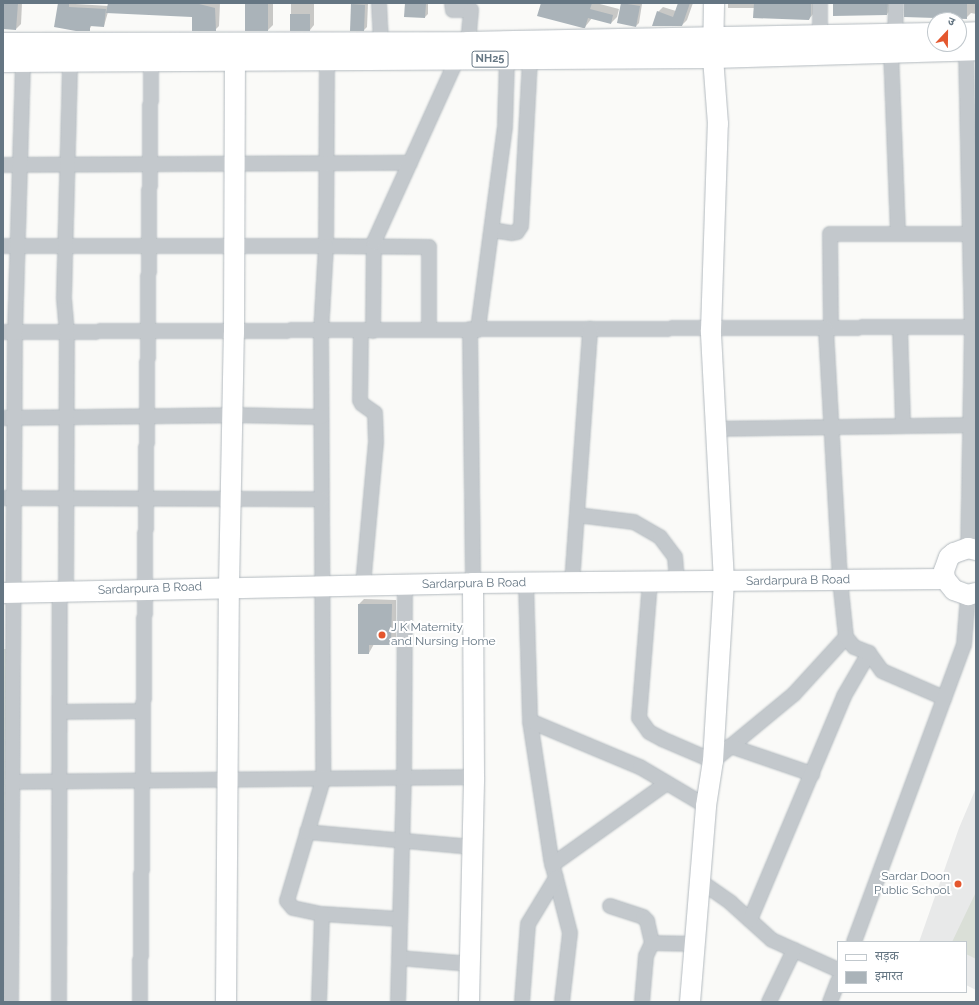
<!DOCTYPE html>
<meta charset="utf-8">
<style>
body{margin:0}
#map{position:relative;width:979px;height:1005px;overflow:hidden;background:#fafaf8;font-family:Raleway,"Noto Sans Devanagari",sans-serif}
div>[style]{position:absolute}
.built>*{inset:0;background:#e8e9e9}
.green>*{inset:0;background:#dadfd7}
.shadow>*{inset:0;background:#0003}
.building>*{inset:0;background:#aab3b9}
.roads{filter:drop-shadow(0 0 1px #b3babf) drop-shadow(0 0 1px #b3babf)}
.street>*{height:14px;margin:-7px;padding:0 7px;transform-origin:7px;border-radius:7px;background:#c3c8cc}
.secondary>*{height:20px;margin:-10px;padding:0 10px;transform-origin:10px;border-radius:10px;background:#fff}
.primary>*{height:22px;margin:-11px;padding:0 11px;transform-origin:11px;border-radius:11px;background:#fff}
.dots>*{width:11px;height:11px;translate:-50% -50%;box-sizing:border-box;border:2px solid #fff;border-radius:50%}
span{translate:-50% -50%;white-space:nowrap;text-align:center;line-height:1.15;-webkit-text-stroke:4px #fff;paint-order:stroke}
.shield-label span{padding:1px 3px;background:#fff;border:1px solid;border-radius:3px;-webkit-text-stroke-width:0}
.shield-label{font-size:11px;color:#657683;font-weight:700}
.street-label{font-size:12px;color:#657683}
.poi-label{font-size:12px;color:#657683}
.left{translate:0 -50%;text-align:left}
.right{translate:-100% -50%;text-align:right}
.frame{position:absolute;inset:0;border:4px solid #657683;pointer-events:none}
.legend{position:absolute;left:837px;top:941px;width:130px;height:52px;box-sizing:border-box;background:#fff;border:1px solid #c1c8cd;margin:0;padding:5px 7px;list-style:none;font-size:12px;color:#657683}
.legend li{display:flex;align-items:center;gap:8px;height:20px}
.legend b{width:20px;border:1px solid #c1c8cd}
.north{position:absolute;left:927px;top:12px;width:40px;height:40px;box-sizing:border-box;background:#fff;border:1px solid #c1c8cd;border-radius:50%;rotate:22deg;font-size:11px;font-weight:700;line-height:16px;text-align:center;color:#657683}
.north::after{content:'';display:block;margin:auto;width:14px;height:18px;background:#e4572e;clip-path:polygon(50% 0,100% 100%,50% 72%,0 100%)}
</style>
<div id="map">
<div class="built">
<div style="clip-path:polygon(976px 788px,976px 990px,966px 985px,966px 942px,919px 942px,959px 828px)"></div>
</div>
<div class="green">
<div style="clip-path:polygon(3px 649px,7px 649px,5px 1002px,3px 1002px)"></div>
<div style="clip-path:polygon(976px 892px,976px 959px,966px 954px,966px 942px,952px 942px)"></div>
</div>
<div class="shadow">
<div style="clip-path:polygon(3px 3px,22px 3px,21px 24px,16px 29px,3px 29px)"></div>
<div style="clip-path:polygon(59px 3px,109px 6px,109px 3px,220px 3px,219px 26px,215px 30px,194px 16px,108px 12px,104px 26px,92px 25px,89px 30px)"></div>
<div style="clip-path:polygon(246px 3px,273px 3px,273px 25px,268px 30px,246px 30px)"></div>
<div style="clip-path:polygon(291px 3px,314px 3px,314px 25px,310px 30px,291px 30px)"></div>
<div style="clip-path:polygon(354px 3px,368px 3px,367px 27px,364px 30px,352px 5px)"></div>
<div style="clip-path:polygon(406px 3px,428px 3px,428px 14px,425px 17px)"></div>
<div style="clip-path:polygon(542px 3px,596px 3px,619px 9px,617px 17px,611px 23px,592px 18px,585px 27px)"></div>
<div style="clip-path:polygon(622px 3px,642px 4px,639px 23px,636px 26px)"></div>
<div style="clip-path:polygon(679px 3px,693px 3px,687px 20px,682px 25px,658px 12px,663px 7px,676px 11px)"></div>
<div style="clip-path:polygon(728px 3px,815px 3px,814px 13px,809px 19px,755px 8px,728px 8px)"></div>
<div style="clip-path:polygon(834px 3px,893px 3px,892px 9px,887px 14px)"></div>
<div style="clip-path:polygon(905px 3px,976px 3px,976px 14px,971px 13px,966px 18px)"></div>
<div style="clip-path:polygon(364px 599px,396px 600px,396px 639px,391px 644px,374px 644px,369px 653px,359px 604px)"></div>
</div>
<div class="building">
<div style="clip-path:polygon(3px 3px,18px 3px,16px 30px,3px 29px)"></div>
<div style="clip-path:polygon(58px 3px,69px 3px,69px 7px,106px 9px,104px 27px,90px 26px,90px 31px,76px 31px,54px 27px)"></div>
<div style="clip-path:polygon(108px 3px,195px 3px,215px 8px,216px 31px,192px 31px,192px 17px,106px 13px)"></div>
<div style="clip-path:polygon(245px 3px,268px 3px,268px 31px,245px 31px)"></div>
<div style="clip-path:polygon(405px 3px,426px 3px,425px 18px,404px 17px)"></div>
<div style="clip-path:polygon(541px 3px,592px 3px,590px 9px,613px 15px,611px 24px,588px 18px,585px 28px,583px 28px,537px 16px)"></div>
<div style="clip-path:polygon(621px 3px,640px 6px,636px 27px,617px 23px)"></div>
<div style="clip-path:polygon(678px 3px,690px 3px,682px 26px,652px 26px,657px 11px,673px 17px)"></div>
<div style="clip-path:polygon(754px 3px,811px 3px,811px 15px,809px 20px,753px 18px)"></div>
<div style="clip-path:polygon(833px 3px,888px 3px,887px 15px,833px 16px)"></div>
<div style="clip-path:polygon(904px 3px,967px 3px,967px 19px,904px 17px)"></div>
<div style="clip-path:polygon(351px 4px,365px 5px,364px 31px,350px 31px)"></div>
<div style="clip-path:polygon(290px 14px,310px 14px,310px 31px,290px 31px)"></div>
<div style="clip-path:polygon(358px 604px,392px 604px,391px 645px,369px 645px,369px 654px,358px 654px)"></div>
</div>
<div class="roads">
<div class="street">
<div style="left:379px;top:3px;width:40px;rotate:87.1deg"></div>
<div style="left:452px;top:3px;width:7px;rotate:82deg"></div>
<div style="left:453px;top:10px;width:18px"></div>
<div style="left:471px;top:10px;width:33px;rotate:95deg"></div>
<div style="left:820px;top:3px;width:33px;rotate:90deg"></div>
<div style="left:895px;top:35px;width:32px;rotate:-88deg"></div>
<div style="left:966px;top:49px;width:278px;rotate:88.8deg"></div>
<div style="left:972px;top:327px;width:221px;rotate:91deg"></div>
<div style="left:891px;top:51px;width:183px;rotate:87.8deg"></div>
<div style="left:327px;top:60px;width:186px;rotate:90.3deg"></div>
<div style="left:326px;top:246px;width:103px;rotate:0.6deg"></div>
<div style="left:429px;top:247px;width:83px;rotate:90deg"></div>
<div style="left:3px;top:165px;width:407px;rotate:-0.3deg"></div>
<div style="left:492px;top:230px;width:20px;rotate:9deg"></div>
<div style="left:512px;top:233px;width:5px;rotate:-11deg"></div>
<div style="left:517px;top:232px;width:7px;rotate:-56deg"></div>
<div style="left:521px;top:226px;width:167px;rotate:-86.9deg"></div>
<div style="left:3px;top:246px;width:323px"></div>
<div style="left:326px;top:246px;width:86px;rotate:93.3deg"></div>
<div style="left:321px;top:332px;width:448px;rotate:89.7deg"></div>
<div style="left:323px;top:780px;width:126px;rotate:106.6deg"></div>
<div style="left:287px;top:901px;width:9px;rotate:49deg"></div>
<div style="left:293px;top:908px;width:30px;rotate:12deg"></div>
<div style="left:322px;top:914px;width:78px;rotate:3.7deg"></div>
<div style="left:900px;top:327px;width:98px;rotate:88.2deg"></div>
<div style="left:831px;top:328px;width:94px;rotate:-90.6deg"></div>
<div style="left:830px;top:234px;width:146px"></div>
<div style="left:470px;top:329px;width:254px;rotate:89.3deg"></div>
<div style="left:478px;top:329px;width:205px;rotate:-82.4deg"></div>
<div style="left:505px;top:126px;width:67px;rotate:-88.3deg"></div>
<div style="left:361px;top:331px;width:69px;rotate:90.8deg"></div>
<div style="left:360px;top:400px;width:4px;rotate:63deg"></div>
<div style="left:362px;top:404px;width:16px;rotate:35deg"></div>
<div style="left:375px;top:413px;width:29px;rotate:88deg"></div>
<div style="left:376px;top:442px;width:144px;rotate:95.2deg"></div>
<div style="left:373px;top:331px;width:89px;rotate:-89.4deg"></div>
<div style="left:374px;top:242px;width:201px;rotate:-65.6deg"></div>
<div style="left:3px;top:332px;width:969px;rotate:-0.3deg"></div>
<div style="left:3px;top:418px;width:230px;rotate:-0.7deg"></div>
<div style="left:233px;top:415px;width:88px;rotate:1.3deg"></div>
<div style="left:716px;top:429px;width:254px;rotate:-0.9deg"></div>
<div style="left:3px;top:498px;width:318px;rotate:0.2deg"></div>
<div style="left:577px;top:515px;width:57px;rotate:7deg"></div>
<div style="left:634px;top:522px;width:30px;rotate:30deg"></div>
<div style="left:660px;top:537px;width:25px;rotate:53deg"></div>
<div style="left:675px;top:557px;width:25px;rotate:85deg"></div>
<div style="left:650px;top:582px;width:136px;rotate:94.6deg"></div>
<div style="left:639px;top:718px;width:17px;rotate:54deg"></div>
<div style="left:649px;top:732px;width:15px;rotate:28deg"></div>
<div style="left:662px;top:739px;width:56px;rotate:23.3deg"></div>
<div style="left:713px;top:761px;width:105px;rotate:-39.6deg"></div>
<div style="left:794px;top:694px;width:77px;rotate:-47.6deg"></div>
<div style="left:846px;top:637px;width:57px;rotate:-96deg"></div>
<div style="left:840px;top:580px;width:252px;rotate:-93.2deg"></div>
<div style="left:526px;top:583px;width:138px;rotate:88.3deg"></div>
<div style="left:530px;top:721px;width:140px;rotate:81.3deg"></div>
<div style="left:551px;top:859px;width:76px;rotate:75.6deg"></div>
<div style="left:570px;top:933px;width:69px;rotate:96.6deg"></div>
<div style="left:572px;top:583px;width:255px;rotate:-85.9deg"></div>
<div style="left:66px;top:592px;width:259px;rotate:-89.8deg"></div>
<div style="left:67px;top:333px;width:36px;rotate:-95deg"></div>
<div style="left:64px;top:297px;width:236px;rotate:-88.5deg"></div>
<div style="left:869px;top:653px;width:22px;rotate:54deg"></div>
<div style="left:882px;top:671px;width:68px;rotate:23.5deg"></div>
<div style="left:60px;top:712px;width:82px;rotate:-0.7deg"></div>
<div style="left:530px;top:721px;width:119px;rotate:22.7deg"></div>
<div style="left:640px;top:767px;width:77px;rotate:30.6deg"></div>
<div style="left:730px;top:746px;width:87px;rotate:18.9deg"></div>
<div style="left:12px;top:782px;width:462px;rotate:-0.6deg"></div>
<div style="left:307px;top:832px;width:167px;rotate:5.2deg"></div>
<div style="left:552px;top:865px;width:141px;rotate:-35.5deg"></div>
<div style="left:700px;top:881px;width:38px;rotate:35deg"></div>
<div style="left:731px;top:903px;width:55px;rotate:42.1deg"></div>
<div style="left:772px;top:940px;width:72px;rotate:24.4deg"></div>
<div style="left:610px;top:906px;width:35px;rotate:18deg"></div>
<div style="left:643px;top:917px;width:6px;rotate:45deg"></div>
<div style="left:647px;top:921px;width:23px;rotate:77deg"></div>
<div style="left:750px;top:920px;width:243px;rotate:-67.2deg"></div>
<div style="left:844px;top:696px;width:50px;rotate:-59.8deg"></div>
<div style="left:869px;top:653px;width:16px;rotate:-158deg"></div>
<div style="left:854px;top:647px;width:13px;rotate:-129deg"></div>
<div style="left:854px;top:942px;width:317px;rotate:-69.7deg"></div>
<div style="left:964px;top:645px;width:50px;rotate:-85.4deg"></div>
<div style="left:399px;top:958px;width:72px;rotate:4.8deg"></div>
<div style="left:11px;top:1002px;width:669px;rotate:-89.66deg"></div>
<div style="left:15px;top:333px;width:272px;rotate:-88.3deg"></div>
<div style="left:59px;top:1002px;width:410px;rotate:-89.9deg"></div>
<div style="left:140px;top:1002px;width:941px;rotate:-89.33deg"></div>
<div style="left:319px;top:1002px;width:88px;rotate:-88deg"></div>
<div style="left:398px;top:1002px;width:224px;rotate:-88.5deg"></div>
<div style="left:404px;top:778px;width:193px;rotate:-89.7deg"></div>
<div style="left:522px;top:1002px;width:78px;rotate:-85.6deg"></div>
<div style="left:528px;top:924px;width:54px;rotate:-58.7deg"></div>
<div style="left:642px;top:1002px;width:46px;rotate:-85deg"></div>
<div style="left:646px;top:956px;width:14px;rotate:-65deg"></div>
<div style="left:652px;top:943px;width:43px;rotate:1.3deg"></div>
<div style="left:769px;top:1002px;width:58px;rotate:-64.3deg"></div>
<div style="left:830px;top:1002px;width:22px;rotate:-69deg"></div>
</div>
<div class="secondary">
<div style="left:976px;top:550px;width:8px;rotate:-166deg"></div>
<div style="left:968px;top:548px;width:15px;rotate:160deg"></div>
<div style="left:954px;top:553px;width:6px;rotate:141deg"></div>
<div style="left:949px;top:557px;width:15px;rotate:110deg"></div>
<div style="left:944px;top:571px;width:8px;rotate:83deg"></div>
<div style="left:945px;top:579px;width:14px;rotate:51deg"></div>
<div style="left:954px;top:590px;width:15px;rotate:20deg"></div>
<div style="left:968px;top:595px;width:8px;rotate:-14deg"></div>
<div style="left:3px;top:593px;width:470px;rotate:-1.2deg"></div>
<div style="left:473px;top:583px;width:472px;rotate:-0.5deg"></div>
<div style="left:226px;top:1002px;width:415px;rotate:-89.6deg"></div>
<div style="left:229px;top:587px;width:254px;rotate:-88.9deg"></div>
<div style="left:234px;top:333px;width:289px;rotate:-89.8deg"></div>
<div style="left:469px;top:1002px;width:225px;rotate:-88.7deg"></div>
<div style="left:474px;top:777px;width:194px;rotate:-90.3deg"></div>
<div style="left:690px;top:1002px;width:197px;rotate:-85.3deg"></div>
<div style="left:706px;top:806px;width:46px;rotate:-81.2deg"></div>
<div style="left:713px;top:761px;width:179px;rotate:-86.5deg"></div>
<div style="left:724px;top:582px;width:252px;rotate:-93deg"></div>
<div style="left:711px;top:330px;width:206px;rotate:-88.1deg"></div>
<div style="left:718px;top:124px;width:67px;rotate:-94.3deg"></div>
<div style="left:713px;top:57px;width:54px;rotate:-88.9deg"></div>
</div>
<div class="primary">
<div style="left:959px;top:34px;width:17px;rotate:-3deg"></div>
<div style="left:3px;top:44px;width:465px;rotate:-0.1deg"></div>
<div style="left:468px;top:43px;width:467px;rotate:-1.1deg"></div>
<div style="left:3px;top:61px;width:710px;rotate:-0.32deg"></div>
<div style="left:713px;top:57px;width:263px;rotate:-1.7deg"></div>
</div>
</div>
<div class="dots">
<div style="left:382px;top:635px;background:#e4572e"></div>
<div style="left:958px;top:884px;background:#e4572e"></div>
</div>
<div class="shield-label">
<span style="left:490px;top:59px">NH25</span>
</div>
<div class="street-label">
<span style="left:798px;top:581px;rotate:-1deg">Sardarpura B Road</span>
<span style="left:474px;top:584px;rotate:-1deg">Sardarpura B Road</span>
<span style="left:150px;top:589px;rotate:-2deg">Sardarpura B Road</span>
</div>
<div class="poi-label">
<span class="left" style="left:391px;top:635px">J K Maternity<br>and Nursing Home</span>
<span class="right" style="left:950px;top:884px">Sardar Doon<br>Public School</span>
</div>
<div class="frame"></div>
<ul class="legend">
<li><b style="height:5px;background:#fff"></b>सड़क</li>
<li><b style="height:11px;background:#aab3b9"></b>इमारत</li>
</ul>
<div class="north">उ</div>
</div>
